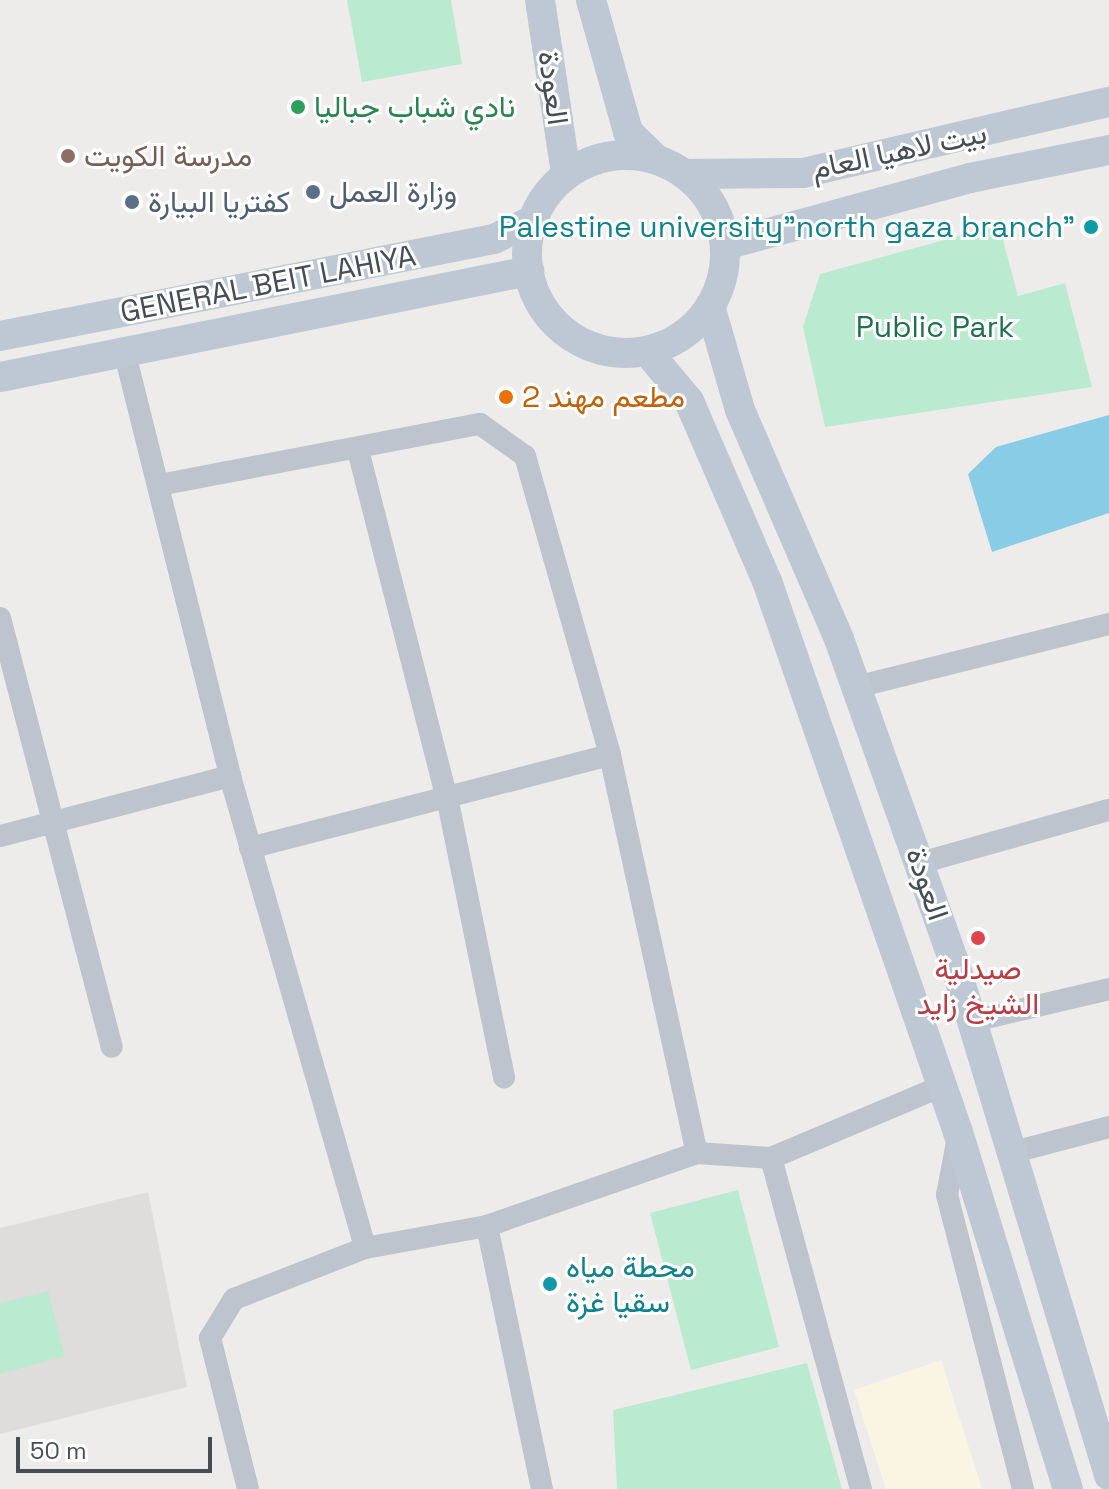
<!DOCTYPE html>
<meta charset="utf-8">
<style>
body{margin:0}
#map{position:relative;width:1109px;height:1489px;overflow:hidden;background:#eeebeb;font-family:"Space Grotesk",Vazirmatn,sans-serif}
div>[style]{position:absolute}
.commercial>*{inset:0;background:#faf5e3}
.education>*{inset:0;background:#dfdcdc}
.green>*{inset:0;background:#baebd0}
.water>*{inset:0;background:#89cce6}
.street>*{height:22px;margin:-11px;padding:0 11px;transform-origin:11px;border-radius:11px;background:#bdc4cd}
.secondary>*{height:30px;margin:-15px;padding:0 15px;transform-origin:15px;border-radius:15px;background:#bec7d4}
.secondary>.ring{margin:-15px;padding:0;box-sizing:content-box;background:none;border:30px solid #bec7d4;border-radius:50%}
.dots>*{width:22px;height:22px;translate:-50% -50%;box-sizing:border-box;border:4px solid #fff;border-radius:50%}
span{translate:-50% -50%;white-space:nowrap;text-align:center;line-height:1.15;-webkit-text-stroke:6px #fff;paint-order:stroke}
.street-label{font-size:30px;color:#454d57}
.leisure-label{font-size:30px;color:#27864d}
.left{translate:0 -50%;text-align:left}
.education-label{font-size:30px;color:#785e54}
.service-label{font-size:30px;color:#4e5e75}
.culture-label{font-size:30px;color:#0d838f}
.right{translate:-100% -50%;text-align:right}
.park-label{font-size:30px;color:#1b734d}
.food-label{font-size:30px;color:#c56008}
.health-label{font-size:30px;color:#be3a42}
.scale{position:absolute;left:16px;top:1437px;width:196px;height:36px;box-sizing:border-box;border:4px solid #454d57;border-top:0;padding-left:10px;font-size:24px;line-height:28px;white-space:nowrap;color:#454d57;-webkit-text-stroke:6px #fff;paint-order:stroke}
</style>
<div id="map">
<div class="commercial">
<div style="clip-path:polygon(941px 1360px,982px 1489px,886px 1489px,854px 1390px)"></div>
</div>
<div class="education">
<div style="clip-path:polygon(148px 1192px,187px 1387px,0 1434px,0 1228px)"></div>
</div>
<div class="green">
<div style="clip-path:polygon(347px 0,451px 0,462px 64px,362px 82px)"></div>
<div style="clip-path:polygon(999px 225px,1018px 296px,1065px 283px,1092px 387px,825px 427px,803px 327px,820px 274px)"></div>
<div style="clip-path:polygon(738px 1190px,779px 1347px,691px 1370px,650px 1213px)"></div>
<div style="clip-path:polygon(48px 1291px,65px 1356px,0 1374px,0 1303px)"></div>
<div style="clip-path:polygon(807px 1363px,842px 1489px,617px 1489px,613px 1410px)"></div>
</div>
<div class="water">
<div style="clip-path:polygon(1109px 415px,1109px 513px,992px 552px,968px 474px,996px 447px)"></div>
</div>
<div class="street">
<div style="left:125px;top:354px;width:435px;rotate:76deg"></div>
<div style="left:230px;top:776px;width:491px;rotate:74deg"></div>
<div style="left:358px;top:450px;width:363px;rotate:75.7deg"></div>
<div style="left:448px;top:802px;width:281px;rotate:78.5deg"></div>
<div style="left:159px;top:485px;width:327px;rotate:-10.8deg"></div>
<div style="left:480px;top:424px;width:55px;rotate:35.4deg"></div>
<div style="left:525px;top:456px;width:311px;rotate:74.1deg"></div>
<div style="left:610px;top:755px;width:407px;rotate:77.7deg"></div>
<div style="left:0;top:618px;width:443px;rotate:75.4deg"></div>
<div style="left:856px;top:687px;width:261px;rotate:-14deg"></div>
<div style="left:0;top:836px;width:238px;rotate:-14.6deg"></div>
<div style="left:250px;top:848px;width:372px;rotate:-14.5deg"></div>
<div style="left:920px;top:863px;width:196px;rotate:-15.7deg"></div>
<div style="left:973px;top:1021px;width:140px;rotate:-13.2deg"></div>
<div style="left:958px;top:1137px;width:59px;rotate:100.7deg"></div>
<div style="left:947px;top:1195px;width:304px;rotate:75.5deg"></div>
<div style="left:1010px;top:1153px;width:102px;rotate:-14.7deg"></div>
<div style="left:771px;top:1158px;width:343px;rotate:74.8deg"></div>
<div style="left:487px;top:1226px;width:269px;rotate:78.2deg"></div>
<div style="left:248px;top:1489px;width:156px;rotate:-104.1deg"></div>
<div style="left:210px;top:1338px;width:46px;rotate:-58.4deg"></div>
<div style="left:234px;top:1299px;width:141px;rotate:-21.3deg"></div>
<div style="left:365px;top:1248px;width:124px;rotate:-10.2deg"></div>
<div style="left:487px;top:1226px;width:222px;rotate:-19.2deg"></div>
<div style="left:697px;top:1153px;width:74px;rotate:3.9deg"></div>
<div style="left:771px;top:1158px;width:186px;rotate:-22.8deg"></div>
</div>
<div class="secondary">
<div style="left:540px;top:0;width:177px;rotate:81.5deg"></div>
<div style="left:591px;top:0;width:137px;rotate:74.3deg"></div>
<div style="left:628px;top:132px;width:37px;rotate:44deg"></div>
<div class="ring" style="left:527px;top:155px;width:168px;height:168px"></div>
<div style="left:686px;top:174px;width:117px;rotate:-0.5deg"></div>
<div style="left:803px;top:173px;width:314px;rotate:-13.1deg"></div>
<div style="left:725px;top:245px;width:254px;rotate:-15.3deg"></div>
<div style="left:970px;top:178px;width:142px;rotate:-11.4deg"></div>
<div style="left:710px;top:306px;width:108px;rotate:73.9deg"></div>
<div style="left:740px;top:410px;width:249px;rotate:66.6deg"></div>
<div style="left:839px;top:639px;width:349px;rotate:70.4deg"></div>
<div style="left:956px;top:968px;width:530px;rotate:73.21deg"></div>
<div style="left:0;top:336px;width:503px;rotate:-11.11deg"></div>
<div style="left:494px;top:239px;width:43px;rotate:-26deg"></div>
<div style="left:647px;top:351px;width:65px;rotate:50deg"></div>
<div style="left:689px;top:401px;width:196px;rotate:66.6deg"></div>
<div style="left:767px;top:581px;width:583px;rotate:70.88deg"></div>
<div style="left:958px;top:1132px;width:374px;rotate:72.9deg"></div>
<div style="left:0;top:377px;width:540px;rotate:-11.33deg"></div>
</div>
<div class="dots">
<div style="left:298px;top:107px;background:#2e9e5b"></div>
<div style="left:68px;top:156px;background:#8d6e63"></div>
<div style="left:313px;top:192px;background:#5c6f8a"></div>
<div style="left:132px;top:202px;background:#5c6f8a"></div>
<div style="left:1091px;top:227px;background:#0f9aa8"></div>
<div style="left:506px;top:397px;background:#e8710a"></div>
<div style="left:978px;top:938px;background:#e0444e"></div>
<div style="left:550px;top:1284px;background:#0f9aa8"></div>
</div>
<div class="street-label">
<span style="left:553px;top:88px;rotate:82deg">العودة</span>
<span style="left:899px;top:151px;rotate:-12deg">بيت لاهيا العام</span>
<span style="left:268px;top:284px;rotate:-11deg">GENERAL BEIT LAHIYA</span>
<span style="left:927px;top:884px;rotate:71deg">العودة</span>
</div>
<div class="leisure-label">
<span class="left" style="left:314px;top:107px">نادي شباب جباليا</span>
</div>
<div class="education-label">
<span class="left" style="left:84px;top:156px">مدرسة الكويت</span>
</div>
<div class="service-label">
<span class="left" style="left:329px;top:192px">وزارة العمل</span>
<span class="left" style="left:148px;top:202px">كفتريا البيارة</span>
</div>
<div class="culture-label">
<span class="right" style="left:1075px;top:227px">Palestine university"north gaza branch"</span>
<span class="left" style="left:566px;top:1284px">محطة مياه<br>سقيا غزة</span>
</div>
<div class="park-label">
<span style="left:935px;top:327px">Public Park</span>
</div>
<div class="food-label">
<span class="left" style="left:522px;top:397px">مطعم مهند 2</span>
</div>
<div class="health-label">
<span style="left:978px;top:986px">صيدلية<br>الشيخ زايد</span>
</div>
<div class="scale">50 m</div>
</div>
